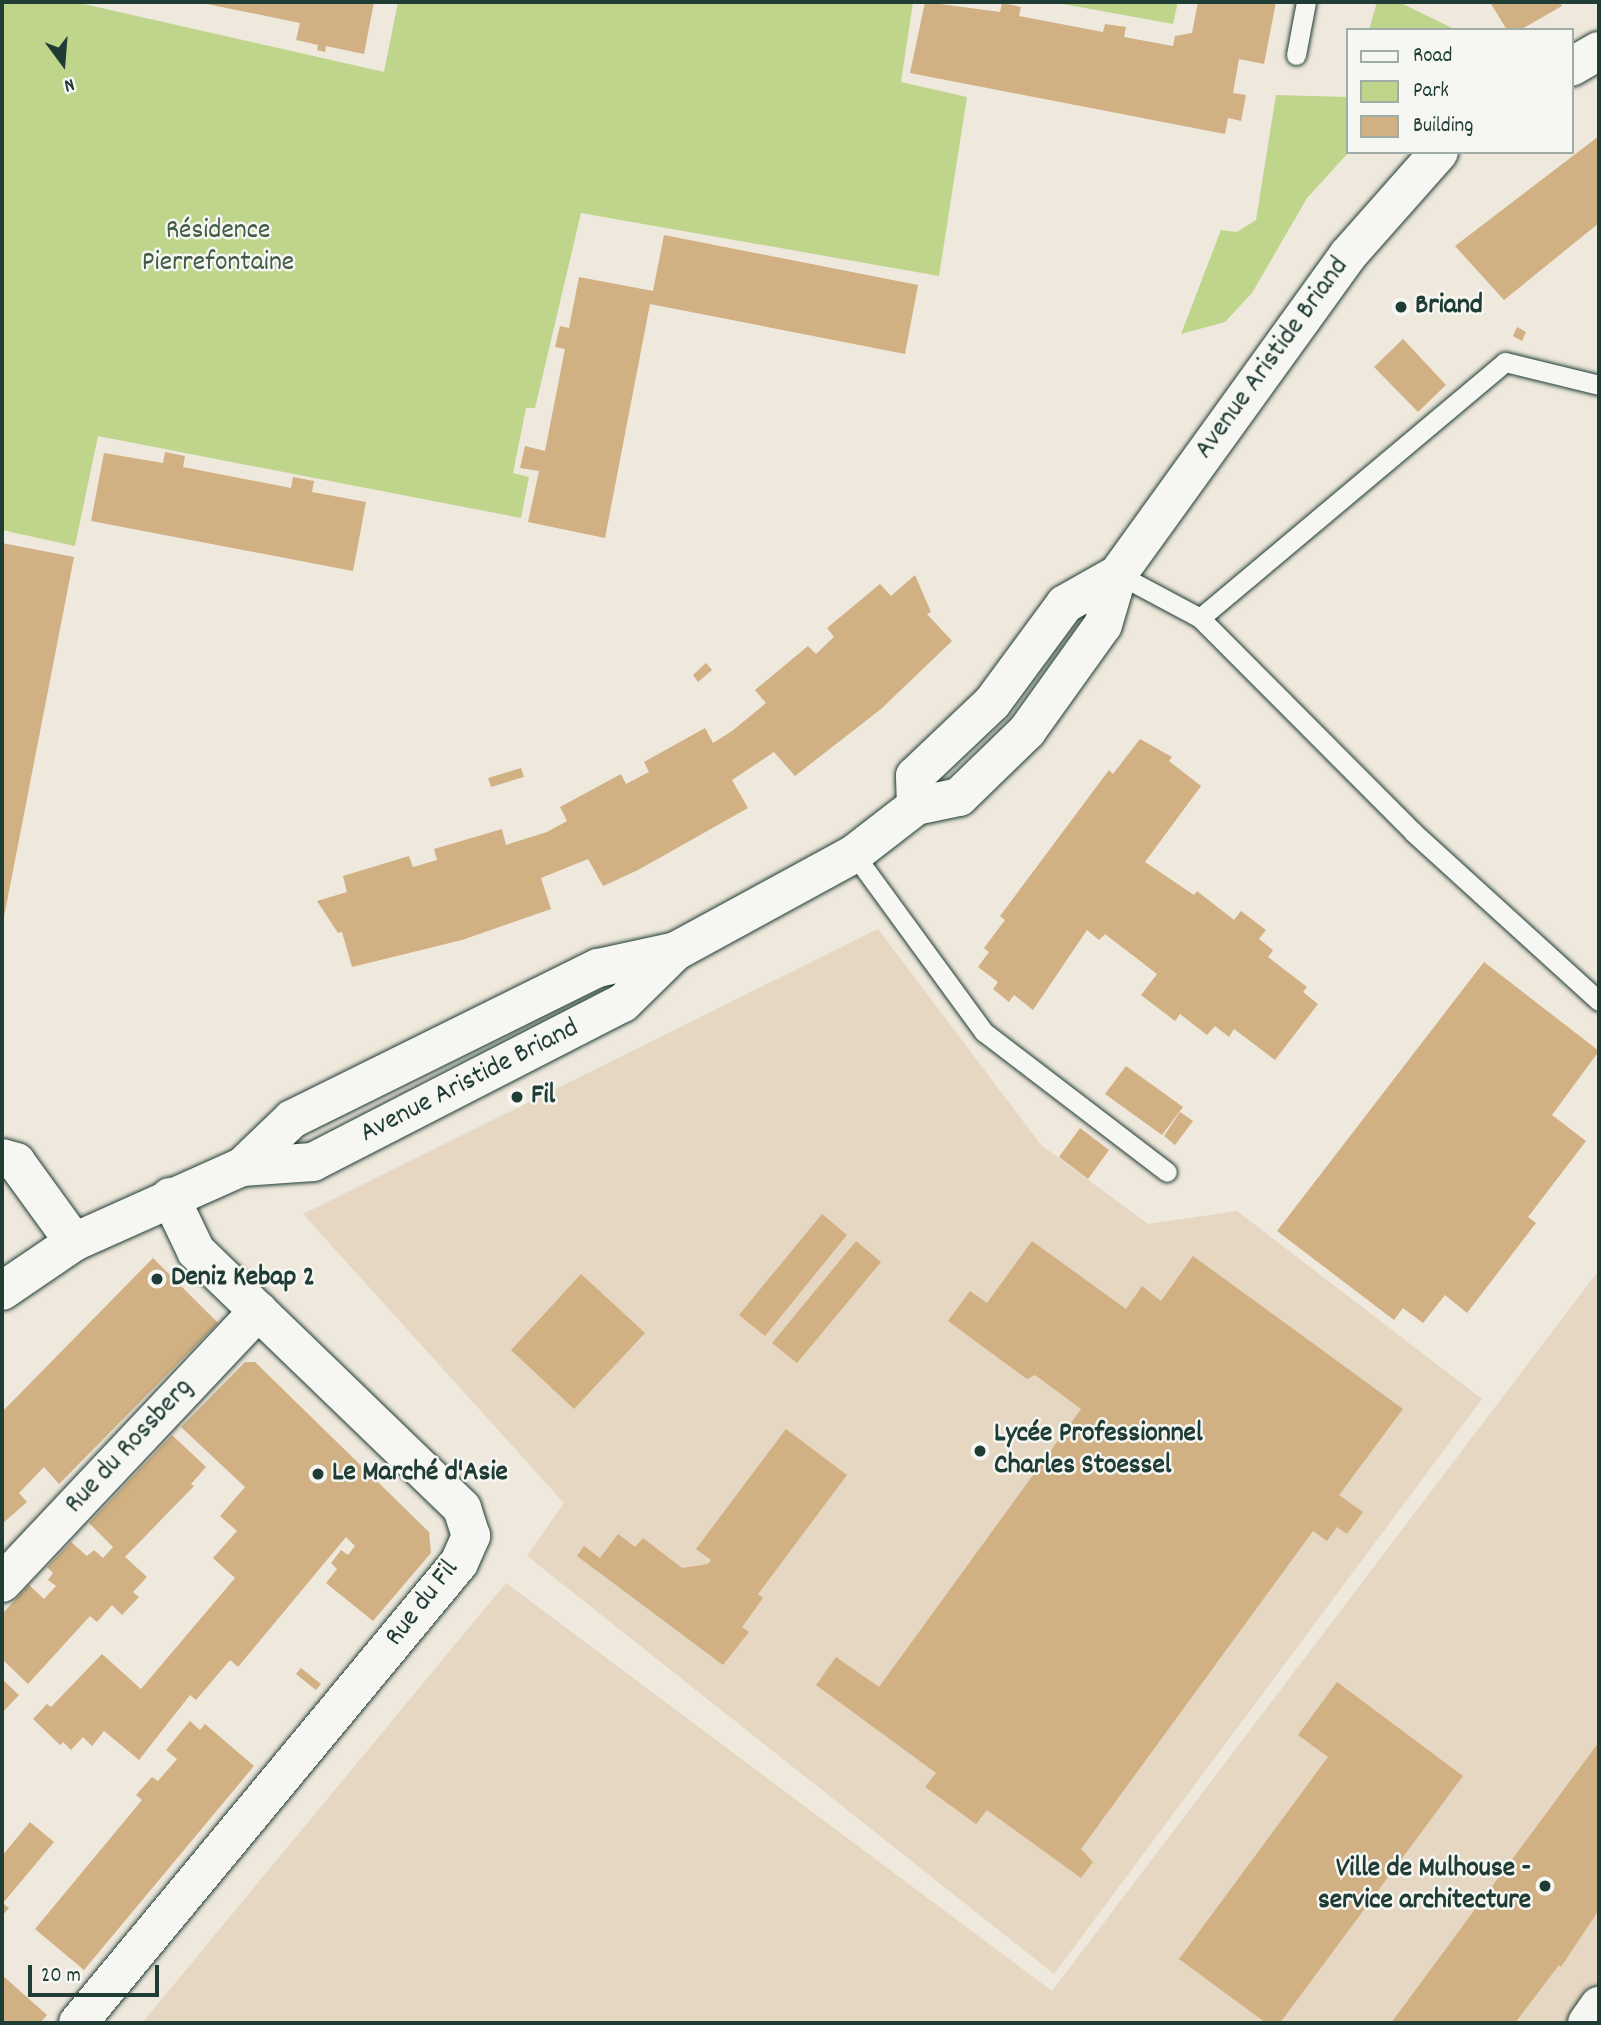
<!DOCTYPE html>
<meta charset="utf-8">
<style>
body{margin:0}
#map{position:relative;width:1601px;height:2025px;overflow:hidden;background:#efe8dc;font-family:Dekko,sans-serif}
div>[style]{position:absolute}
.built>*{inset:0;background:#e6d7c2}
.green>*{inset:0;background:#bed58b}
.building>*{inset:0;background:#d1b084}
.roads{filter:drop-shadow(0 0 2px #1f3d34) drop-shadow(0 0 2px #1f3d34)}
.lane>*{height:19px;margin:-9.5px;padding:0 9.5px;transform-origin:9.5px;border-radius:9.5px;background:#f6f6f2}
.street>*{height:38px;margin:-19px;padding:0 19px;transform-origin:19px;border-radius:19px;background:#f6f6f2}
.secondary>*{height:38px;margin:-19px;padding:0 19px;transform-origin:19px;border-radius:19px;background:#f6f6f2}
.dots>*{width:19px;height:19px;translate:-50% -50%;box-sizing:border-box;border:4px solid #f6f6f2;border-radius:50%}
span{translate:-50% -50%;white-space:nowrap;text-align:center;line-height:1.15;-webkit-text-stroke:5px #f6f6f2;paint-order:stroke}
.park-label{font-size:28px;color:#3f5b45}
.poi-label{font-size:28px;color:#1f3d34;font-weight:700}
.left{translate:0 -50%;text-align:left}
.right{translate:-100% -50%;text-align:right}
.street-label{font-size:28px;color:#1f3d34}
.frame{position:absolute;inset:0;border:4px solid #1f3d34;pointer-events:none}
.legend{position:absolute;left:1346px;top:28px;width:228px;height:126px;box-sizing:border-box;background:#f6f6f2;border:2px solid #a0aca6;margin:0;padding:9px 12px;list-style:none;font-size:21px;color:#1f3d34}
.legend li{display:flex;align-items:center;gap:14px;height:35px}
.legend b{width:35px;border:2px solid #a0aca6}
.north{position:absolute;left:28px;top:28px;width:70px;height:70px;-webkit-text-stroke:5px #f6f6f2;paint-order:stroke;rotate:164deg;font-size:19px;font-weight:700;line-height:28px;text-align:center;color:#1f3d34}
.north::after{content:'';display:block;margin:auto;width:24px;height:32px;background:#1f3d34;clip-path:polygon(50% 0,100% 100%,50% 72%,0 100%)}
.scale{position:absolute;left:28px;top:1965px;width:131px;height:32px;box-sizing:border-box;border:4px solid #1f3d34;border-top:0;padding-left:9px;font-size:21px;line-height:24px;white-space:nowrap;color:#1f3d34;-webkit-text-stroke:5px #f6f6f2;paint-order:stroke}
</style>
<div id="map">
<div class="built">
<div style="clip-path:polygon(878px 929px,1041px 1145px,1148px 1224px,1237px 1211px,1482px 1399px,1054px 1974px,527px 1556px,564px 1503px,303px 1214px)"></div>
<div style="clip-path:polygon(1599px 1270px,1599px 2023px,142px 2023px,506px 1583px,1052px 1991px)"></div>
</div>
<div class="green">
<div style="clip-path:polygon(2px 2px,75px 2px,384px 72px,398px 2px,913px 2px,901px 82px,967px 97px,939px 276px,581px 213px,535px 408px,526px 408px,513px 473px,529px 477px,521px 518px,98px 436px,75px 546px,2px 530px)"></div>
<div style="clip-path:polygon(1052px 2px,1178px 2px,1173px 24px)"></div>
<div style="clip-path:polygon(1377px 2px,1399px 2px,1456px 30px,1369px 30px)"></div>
<div style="clip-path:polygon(1276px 95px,1347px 97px,1349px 152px,1307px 198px,1252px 293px,1225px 322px,1181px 334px,1221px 230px,1237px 232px,1256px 220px)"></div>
</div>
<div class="building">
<div style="clip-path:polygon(197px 2px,374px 2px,364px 54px,326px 46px,325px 52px,317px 50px,318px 45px,296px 40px,300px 23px)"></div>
<div style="clip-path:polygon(925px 2px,1000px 12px,1002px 3px,1021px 7px,1019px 16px,1103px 32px,1105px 24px,1126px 27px,1124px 37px,1173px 46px,1175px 36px,1192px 33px,1198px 2px,1276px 2px,1264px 64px,1239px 59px,1233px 93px,1246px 95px,1241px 121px,1228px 118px,1225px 134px,910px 73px)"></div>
<div style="clip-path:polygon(1490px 2px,1559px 2px,1562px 6px,1520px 30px,1507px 30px)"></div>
<div style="clip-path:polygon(1599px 136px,1599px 223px,1504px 300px,1455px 246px)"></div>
<div style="clip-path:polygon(664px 235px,918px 285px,905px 354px,650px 304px,605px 538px,528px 522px,539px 471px,520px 468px,525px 446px,545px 451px,565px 349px,555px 347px,560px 326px,569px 328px,579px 277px,653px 291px)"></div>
<div style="clip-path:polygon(1517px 327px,1526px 332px,1522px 341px,1513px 336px)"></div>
<div style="clip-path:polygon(1403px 339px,1446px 385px,1418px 412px,1374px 367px)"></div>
<div style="clip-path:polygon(165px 452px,185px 456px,183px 467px,291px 488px,293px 477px,314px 481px,312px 492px,366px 502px,353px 571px,91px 521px,104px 453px,163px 463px)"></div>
<div style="clip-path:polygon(2px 543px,74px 557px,3px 922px,2px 921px)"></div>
<div style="clip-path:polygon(915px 575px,931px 612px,927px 614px,952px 641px,881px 709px,795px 776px,774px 752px,732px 780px,748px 808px,638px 870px,603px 886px,588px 859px,541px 878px,551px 909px,462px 940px,352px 967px,342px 932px,338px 933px,317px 901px,347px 892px,343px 876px,409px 856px,413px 867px,437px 860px,434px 849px,502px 829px,506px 845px,547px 832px,567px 821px,560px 807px,621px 774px,626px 784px,649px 772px,644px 762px,705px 728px,713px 743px,732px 731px,766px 703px,755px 690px,808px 646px,816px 654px,834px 637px,827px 628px,880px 584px,891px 596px)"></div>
<div style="clip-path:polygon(706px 663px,712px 670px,698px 682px,693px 675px)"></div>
<div style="clip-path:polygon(1140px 739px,1172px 757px,1169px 761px,1201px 786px,1145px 862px,1194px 895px,1197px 891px,1234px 920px,1241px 911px,1266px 930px,1259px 939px,1273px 950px,1268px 957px,1307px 987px,1303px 992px,1318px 1004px,1275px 1060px,1234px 1029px,1229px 1037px,1215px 1026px,1207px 1035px,1180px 1014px,1175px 1021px,1141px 995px,1157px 974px,1105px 934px,1099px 940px,1087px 930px,1033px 1010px,1014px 995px,1009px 1002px,993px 989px,998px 982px,978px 967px,989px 952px,984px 948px,1005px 920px,1000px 916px,1109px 770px,1113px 774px)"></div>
<div style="clip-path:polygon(521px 768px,524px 777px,491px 787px,488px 778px)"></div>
<div style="clip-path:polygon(1484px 962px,1599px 1051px,1552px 1115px,1586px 1141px,1528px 1217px,1536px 1223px,1467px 1313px,1445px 1295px,1423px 1323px,1403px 1308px,1394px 1320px,1277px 1231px)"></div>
<div style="clip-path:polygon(1126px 1066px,1183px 1107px,1162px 1135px,1105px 1094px)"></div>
<div style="clip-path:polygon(1180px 1112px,1193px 1121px,1175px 1145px,1164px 1136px)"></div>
<div style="clip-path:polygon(1080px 1128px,1109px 1150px,1088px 1179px,1059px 1157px)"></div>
<div style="clip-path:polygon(822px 1214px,847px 1235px,765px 1336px,739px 1315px)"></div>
<div style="clip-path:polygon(856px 1241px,881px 1262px,797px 1363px,772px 1343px)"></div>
<div style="clip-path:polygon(1032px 1241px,1126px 1309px,1142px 1286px,1161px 1301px,1193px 1256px,1403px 1409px,1339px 1495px,1363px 1512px,1347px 1534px,1337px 1527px,1327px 1541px,1313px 1531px,1081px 1849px,1093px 1862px,1081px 1878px,987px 1810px,976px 1824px,925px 1787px,936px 1773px,816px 1685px,836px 1657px,879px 1687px,1081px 1409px,1035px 1375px,1027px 1379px,948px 1321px,970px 1291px,987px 1303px)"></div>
<div style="clip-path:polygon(153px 1258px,218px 1323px,59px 1484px,44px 1467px,19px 1493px,27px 1502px,2px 1524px,2px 1412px)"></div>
<div style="clip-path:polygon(581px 1274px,645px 1333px,574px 1409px,511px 1350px)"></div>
<div style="clip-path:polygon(245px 1362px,255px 1362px,429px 1532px,431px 1553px,373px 1621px,326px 1583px,337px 1569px,331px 1563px,341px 1550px,348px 1555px,355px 1546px,346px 1537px,238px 1667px,230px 1660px,196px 1700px,190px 1695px,139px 1760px,104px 1731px,92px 1746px,83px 1737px,71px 1750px,63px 1742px,60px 1745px,33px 1719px,47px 1704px,51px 1707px,102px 1654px,141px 1689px,235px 1578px,213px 1558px,237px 1531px,220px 1516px,245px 1487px,181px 1427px)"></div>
<div style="clip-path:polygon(786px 1429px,847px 1475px,758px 1594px,763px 1598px,742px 1627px,749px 1632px,723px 1665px,577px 1556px,584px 1546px,600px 1558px,618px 1534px,635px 1547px,643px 1538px,682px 1568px,708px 1564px,711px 1560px,696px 1549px)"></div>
<div style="clip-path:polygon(172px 1435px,206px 1467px,191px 1484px,194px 1486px,125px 1557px,147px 1577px,133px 1592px,139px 1597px,122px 1615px,112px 1605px,97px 1622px,90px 1616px,28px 1684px,2px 1659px,2px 1614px,29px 1585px,44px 1599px,56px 1586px,48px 1580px,53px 1573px,47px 1567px,71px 1542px,87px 1556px,94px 1550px,103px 1558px,113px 1547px,89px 1523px)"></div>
<div style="clip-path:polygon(301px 1668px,321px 1684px,316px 1690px,296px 1674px)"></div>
<div style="clip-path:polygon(2px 1679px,19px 1695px,2px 1713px)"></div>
<div style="clip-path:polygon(1337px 1682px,1463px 1776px,1280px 2023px,1266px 2023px,1179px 1959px,1328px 1757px,1298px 1735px)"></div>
<div style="clip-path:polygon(190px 1721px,200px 1730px,205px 1724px,254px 1766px,84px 1970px,35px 1929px,142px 1800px,136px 1795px,152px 1777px,158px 1781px,177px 1759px,166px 1750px)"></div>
<div style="clip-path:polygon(1599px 1742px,1599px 1910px,1561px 1967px,1559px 1965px,1515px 2023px,1391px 2023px)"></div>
<div style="clip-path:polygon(30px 1822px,54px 1842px,3px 1903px,9px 1908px,2px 1916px,2px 1856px)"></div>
<div style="clip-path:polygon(2px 1975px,47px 2015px,40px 2023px,2px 2023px)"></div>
</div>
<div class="roads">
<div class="lane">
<div style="left:1296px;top:55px;width:54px;rotate:-79.3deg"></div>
<div style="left:1118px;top:574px;width:93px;rotate:28.2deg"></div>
<div style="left:1200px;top:618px;width:398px;rotate:-40deg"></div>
<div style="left:1505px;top:362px;width:97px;rotate:13.7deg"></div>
<div style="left:1200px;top:618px;width:302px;rotate:45.1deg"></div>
<div style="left:1413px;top:832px;width:251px;rotate:42.3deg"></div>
<div style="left:854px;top:854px;width:220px;rotate:53.9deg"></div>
<div style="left:984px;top:1032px;width:230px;rotate:37.4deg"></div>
</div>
<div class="street">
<div style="left:2px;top:1158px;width:15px;rotate:16deg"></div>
<div style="left:16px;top:1162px;width:99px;rotate:54.1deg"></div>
<div style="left:2px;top:1583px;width:374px;rotate:-46.7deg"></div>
<div style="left:78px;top:2023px;width:597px;rotate:-50.37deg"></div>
<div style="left:459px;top:1563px;width:30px;rotate:-66deg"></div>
<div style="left:471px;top:1536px;width:29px;rotate:-108deg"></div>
<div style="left:462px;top:1508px;width:370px;rotate:-136deg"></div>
<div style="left:196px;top:1251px;width:60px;rotate:-115.7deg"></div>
<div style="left:1587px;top:2023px;width:21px;rotate:-55deg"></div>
</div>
<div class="secondary">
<div style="left:1571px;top:67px;width:32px;rotate:-30deg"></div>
<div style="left:916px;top:806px;width:30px;rotate:-92deg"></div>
<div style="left:915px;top:776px;width:106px;rotate:-43.5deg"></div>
<div style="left:992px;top:703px;width:123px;rotate:-53.6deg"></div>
<div style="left:1065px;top:604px;width:61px;rotate:-29.5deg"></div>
<div style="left:242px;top:1167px;width:69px;rotate:-43.8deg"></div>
<div style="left:292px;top:1119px;width:341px;rotate:-26.3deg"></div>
<div style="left:598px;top:968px;width:80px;rotate:-12.3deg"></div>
<div style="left:676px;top:951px;width:203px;rotate:-28.6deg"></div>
<div style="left:854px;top:854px;width:78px;rotate:-37.7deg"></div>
<div style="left:916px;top:806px;width:44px;rotate:-11.8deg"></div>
<div style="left:959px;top:797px;width:95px;rotate:-44.1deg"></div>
<div style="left:1027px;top:731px;width:130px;rotate:-54.4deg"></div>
<div style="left:1103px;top:625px;width:53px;rotate:-73.6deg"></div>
<div style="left:1118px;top:574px;width:393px;rotate:-54.2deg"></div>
<div style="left:1348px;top:255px;width:137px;rotate:-48.5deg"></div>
<div style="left:2px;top:1291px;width:87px;rotate:-34.2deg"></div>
<div style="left:74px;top:1242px;width:184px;rotate:-24.1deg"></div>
<div style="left:242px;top:1167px;width:71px;rotate:-4deg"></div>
<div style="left:313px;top:1162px;width:348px;rotate:-27.2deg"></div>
<div style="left:623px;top:1003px;width:74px;rotate:-44.5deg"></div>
</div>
</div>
<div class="dots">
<div style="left:1401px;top:307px;background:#1f3d34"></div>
<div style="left:517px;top:1097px;background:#1f3d34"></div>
<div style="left:157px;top:1279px;background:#1f3d34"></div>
<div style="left:980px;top:1451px;background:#1f3d34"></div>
<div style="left:318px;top:1474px;background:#1f3d34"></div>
<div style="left:1545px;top:1886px;background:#1f3d34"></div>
</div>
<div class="park-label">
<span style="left:218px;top:248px">Résidence<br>Pierrefontaine</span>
</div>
<div class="poi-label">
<span class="left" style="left:1415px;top:307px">Briand</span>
<span class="left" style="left:531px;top:1097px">Fil</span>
<span class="left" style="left:171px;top:1279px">Deniz Kebap 2</span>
<span class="left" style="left:994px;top:1451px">Lycée Professionnel<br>Charles Stoessel</span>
<span class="left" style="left:332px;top:1474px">Le Marché d'Asie</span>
<span class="right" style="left:1531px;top:1886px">Ville de Mulhouse -<br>service architecture</span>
</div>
<div class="street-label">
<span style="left:1273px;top:359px;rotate:-54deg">Avenue Aristide Briand</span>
<span style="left:470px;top:1082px;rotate:-27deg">Avenue Aristide Briand</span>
<span style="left:130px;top:1447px;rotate:-47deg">Rue du Rossberg</span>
<span style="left:423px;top:1604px;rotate:-52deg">Rue du Fil</span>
</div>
<div class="frame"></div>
<ul class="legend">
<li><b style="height:9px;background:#f6f6f2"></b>Road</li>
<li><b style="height:19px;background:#bed58b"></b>Park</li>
<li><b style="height:19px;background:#d1b084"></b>Building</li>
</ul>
<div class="north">N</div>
<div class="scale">20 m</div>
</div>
